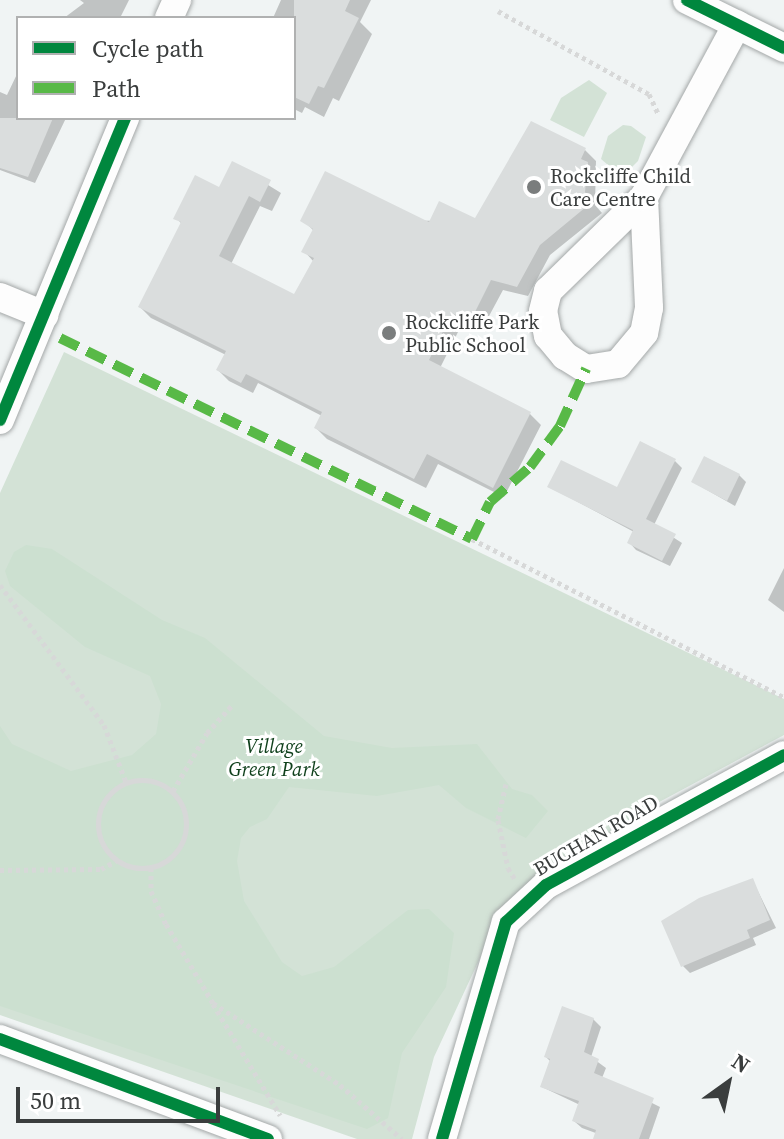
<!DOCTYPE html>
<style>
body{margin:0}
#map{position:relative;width:784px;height:1139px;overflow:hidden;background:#f0f4f4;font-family:"Source Serif 4",serif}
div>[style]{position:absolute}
.green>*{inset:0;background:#d3e2d6}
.forest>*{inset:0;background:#cce0d0}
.shadow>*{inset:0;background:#0003}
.building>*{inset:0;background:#dadddd}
.path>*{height:5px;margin-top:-2.5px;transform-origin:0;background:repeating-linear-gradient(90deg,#d7d8d8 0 4px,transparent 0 8px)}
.path>.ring{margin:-2.5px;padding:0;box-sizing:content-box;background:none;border:5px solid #d7d8d8;border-radius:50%}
.roads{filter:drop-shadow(0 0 2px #a4a8a8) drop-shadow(0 0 2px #a4a8a8)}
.minor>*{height:28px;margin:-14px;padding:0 14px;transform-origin:14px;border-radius:14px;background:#fdfdfd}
.quiet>*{height:10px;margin-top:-5px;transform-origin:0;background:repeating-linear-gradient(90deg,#58b947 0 20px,transparent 0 30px)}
.cycleway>*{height:12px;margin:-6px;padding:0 6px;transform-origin:6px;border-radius:6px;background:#00873e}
.dots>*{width:22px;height:22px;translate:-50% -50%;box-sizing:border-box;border:4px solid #fff;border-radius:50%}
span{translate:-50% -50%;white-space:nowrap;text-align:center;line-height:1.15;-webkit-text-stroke:6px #fff;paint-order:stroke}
.poi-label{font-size:20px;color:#3a3d3d}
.left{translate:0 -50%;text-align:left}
.park-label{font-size:20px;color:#0e3f1a;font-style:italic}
.street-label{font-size:20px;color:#3a3d3d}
.legend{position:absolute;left:16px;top:16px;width:280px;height:104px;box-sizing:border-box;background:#fff;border:2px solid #b0b1b1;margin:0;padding:10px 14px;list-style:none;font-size:24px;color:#3a3d3d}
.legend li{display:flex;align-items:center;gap:16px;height:40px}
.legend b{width:40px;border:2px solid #b0b1b1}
.north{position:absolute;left:688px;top:1043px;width:80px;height:80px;-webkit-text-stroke:6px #fff;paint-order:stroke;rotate:33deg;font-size:22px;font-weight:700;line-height:32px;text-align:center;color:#3a3d3d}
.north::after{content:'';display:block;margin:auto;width:28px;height:36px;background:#3a3d3d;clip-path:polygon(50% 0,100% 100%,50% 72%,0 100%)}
.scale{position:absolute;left:16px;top:1087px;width:204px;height:36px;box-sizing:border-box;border:4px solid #3a3d3d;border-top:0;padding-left:10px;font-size:24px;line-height:28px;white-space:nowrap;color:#3a3d3d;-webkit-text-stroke:6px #fff;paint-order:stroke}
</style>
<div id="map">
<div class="green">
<div style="clip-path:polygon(589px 80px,607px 93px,584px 137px,550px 120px,561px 98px)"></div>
<div style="clip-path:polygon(631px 126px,646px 137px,638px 161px,630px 169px,608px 165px,601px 159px,608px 136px,623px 125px)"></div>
<div style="clip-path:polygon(64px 352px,784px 699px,784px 735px,650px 807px,500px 915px,434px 1057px,412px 1139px,357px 1139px,0 1015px,0 493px)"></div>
</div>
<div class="forest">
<div style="clip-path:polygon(26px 545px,52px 549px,162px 620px,205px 638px,324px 736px,392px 748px,477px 744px,512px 789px,532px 795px,548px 811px,526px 838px,466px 808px,439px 785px,377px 796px,289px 787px,267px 819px,250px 827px,241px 838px,237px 861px,244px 901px,282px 962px,302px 976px,334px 967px,408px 910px,429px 909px,454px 933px,446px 987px,402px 1053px,388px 1118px,367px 1129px,0 1006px,0 726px,12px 744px,71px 771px,132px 755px,156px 734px,161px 704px,150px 676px,85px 647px,10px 586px,5px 571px,14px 552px)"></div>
</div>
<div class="shadow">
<div style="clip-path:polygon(129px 0,120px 18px,64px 18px,84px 3px,80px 0)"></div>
<div style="clip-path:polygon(281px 0,371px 0,360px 22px,372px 34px,339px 101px,333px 98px,324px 117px,305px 107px,302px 113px,294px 109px,294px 18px,273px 18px)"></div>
<div style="clip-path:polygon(18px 72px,18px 118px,66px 118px,35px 183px,0 170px,0 92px,7px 95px)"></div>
<div style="clip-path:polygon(585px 150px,596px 161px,595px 205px,602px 213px,550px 255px,528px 296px,503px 290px,481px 331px,463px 322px,440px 368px,530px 414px,541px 425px,504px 497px,438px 464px,426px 488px,327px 439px,316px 428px,322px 416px,258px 383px,253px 393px,229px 381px,218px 370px,226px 355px,151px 318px,140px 307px,182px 224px,176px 218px,219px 190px,233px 163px,281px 193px,272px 211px,260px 206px,231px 264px,295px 297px,314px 262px,304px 251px,314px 231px,303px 220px,476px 221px)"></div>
<div style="clip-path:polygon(675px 461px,682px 468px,654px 525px,682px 543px,670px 566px,636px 550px,629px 542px,634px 532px,550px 487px,618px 490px)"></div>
<div style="clip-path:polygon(739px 475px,746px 482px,735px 506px,693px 482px)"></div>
<div style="clip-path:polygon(784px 568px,784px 612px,768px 600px)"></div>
<div style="clip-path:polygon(753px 881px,776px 928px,753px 938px,756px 945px,690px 973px,683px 966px)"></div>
<div style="clip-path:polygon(593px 1019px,601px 1027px,591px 1057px,606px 1068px,602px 1078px,660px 1107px,649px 1139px,612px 1139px,582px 1128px,574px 1121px,580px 1105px,542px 1087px,551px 1062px,546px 1057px)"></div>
</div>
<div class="building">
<div style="clip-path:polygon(294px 0,350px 0,345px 11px,359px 18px,324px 88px,318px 86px,309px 104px,294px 97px)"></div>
<div style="clip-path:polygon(0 118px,53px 118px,28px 177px,0 168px)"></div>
<div style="clip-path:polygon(531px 121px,586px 148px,581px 159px,588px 162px,585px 192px,592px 202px,540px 245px,517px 287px,491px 280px,470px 322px,452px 313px,429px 360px,531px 412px,493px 488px,427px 454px,414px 479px,314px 428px,322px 412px,246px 374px,241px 383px,216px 370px,226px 351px,138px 307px,181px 222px,173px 219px,195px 175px,219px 187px,232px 161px,271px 180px,260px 202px,249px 196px,219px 256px,294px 294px,314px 258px,301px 252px,313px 229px,300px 221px,325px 171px,429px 222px,439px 201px,475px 218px)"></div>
<div style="clip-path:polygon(640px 441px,676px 459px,646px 519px,676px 534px,662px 561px,627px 543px,633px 530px,547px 487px,561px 460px,617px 487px)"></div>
<div style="clip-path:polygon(704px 456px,740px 474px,727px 501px,691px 482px)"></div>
<div style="clip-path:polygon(753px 878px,770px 920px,747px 930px,750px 938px,681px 967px,661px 921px,699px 898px)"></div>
<div style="clip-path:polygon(562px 1006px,594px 1018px,584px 1052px,599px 1059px,594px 1073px,654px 1098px,639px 1139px,593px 1139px,596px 1130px,572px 1121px,579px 1101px,540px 1087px,550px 1059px,544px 1057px)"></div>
</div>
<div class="path">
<div style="left:498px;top:11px;width:172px;rotate:28.8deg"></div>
<div style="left:649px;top:94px;width:23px;rotate:65deg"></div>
<div style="left:472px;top:539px;width:350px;rotate:26.9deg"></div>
<div style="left:0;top:585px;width:174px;rotate:53.4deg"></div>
<div style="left:104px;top:725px;width:61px;rotate:68.9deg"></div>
<div class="ring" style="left:98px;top:780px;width:83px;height:83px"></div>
<div style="left:506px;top:784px;width:37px;rotate:103deg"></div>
<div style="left:498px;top:820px;width:49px;rotate:78.2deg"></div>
<div style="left:508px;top:868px;width:13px;rotate:58deg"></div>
<div style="left:173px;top:791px;width:67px;rotate:-59.6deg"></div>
<div style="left:207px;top:733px;width:38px;rotate:-48deg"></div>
<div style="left:151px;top:868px;width:23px;rotate:90deg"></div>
<div style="left:151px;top:891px;width:36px;rotate:66deg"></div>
<div style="left:166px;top:924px;width:92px;rotate:59.3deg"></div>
<div style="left:213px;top:1003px;width:151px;rotate:32.8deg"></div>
<div style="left:340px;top:1085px;width:82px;rotate:41.1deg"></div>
<div style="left:0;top:870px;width:101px;rotate:-0.6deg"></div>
<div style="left:101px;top:869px;width:17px;rotate:-28deg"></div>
<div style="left:213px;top:1004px;width:130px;rotate:58.9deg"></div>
</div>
<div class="roads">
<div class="minor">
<div style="left:687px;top:0;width:108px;rotate:26.3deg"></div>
<div style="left:169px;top:18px;width:20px;rotate:-66deg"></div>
<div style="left:644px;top:197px;width:111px;rotate:87.4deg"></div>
<div style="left:649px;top:308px;width:25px;rotate:101deg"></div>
<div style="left:644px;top:333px;width:40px;rotate:130deg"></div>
<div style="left:618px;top:364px;width:32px;rotate:171deg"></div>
<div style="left:586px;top:369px;width:25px;rotate:-148deg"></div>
<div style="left:565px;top:356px;width:26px;rotate:-130deg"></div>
<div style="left:548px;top:336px;width:25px;rotate:-101deg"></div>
<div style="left:543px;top:311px;width:21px;rotate:-76deg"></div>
<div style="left:548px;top:291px;width:134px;rotate:-44.4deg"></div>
<div style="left:644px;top:197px;width:196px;rotate:-61.7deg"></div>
<div style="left:0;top:297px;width:48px;rotate:22.2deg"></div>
<div style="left:0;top:420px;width:327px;rotate:-67.5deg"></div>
<div style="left:0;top:1039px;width:286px;rotate:20.5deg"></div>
<div style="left:442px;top:1139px;width:226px;rotate:-73.6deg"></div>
<div style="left:506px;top:922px;width:54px;rotate:-42.8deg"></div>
<div style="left:546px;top:885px;width:271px;rotate:-28.6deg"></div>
</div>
</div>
<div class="quiet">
<div style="left:60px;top:338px;width:458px;rotate:26deg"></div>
<div style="left:472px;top:539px;width:41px;rotate:-64.1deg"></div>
<div style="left:490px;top:502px;width:53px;rotate:-41.2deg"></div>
<div style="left:530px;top:467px;width:51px;rotate:-53.8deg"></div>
<div style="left:560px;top:426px;width:63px;rotate:-65.5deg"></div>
</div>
<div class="cycleway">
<div style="left:687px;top:0;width:108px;rotate:26.3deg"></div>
<div style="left:0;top:420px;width:327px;rotate:-67.5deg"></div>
<div style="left:0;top:1039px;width:286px;rotate:20.5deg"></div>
<div style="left:442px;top:1139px;width:226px;rotate:-73.6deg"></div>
<div style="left:506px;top:922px;width:54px;rotate:-42.8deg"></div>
<div style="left:546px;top:885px;width:271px;rotate:-28.6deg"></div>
</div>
<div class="dots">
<div style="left:534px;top:187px;background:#7a7d7d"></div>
<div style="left:389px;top:333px;background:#7a7d7d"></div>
</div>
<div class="poi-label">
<span class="left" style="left:550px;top:188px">Rockcliffe Child<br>Care Centre</span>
<span class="left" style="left:405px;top:334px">Rockcliffe Park<br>Public School</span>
</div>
<div class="park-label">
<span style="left:274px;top:758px">Village<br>Green Park</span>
</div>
<div class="street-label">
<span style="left:596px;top:836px;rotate:-30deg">BUCHAN ROAD</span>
</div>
<ul class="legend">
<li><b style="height:10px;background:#00873e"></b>Cycle path</li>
<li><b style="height:10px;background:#58b947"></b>Path</li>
</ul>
<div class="north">N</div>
<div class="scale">50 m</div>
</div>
